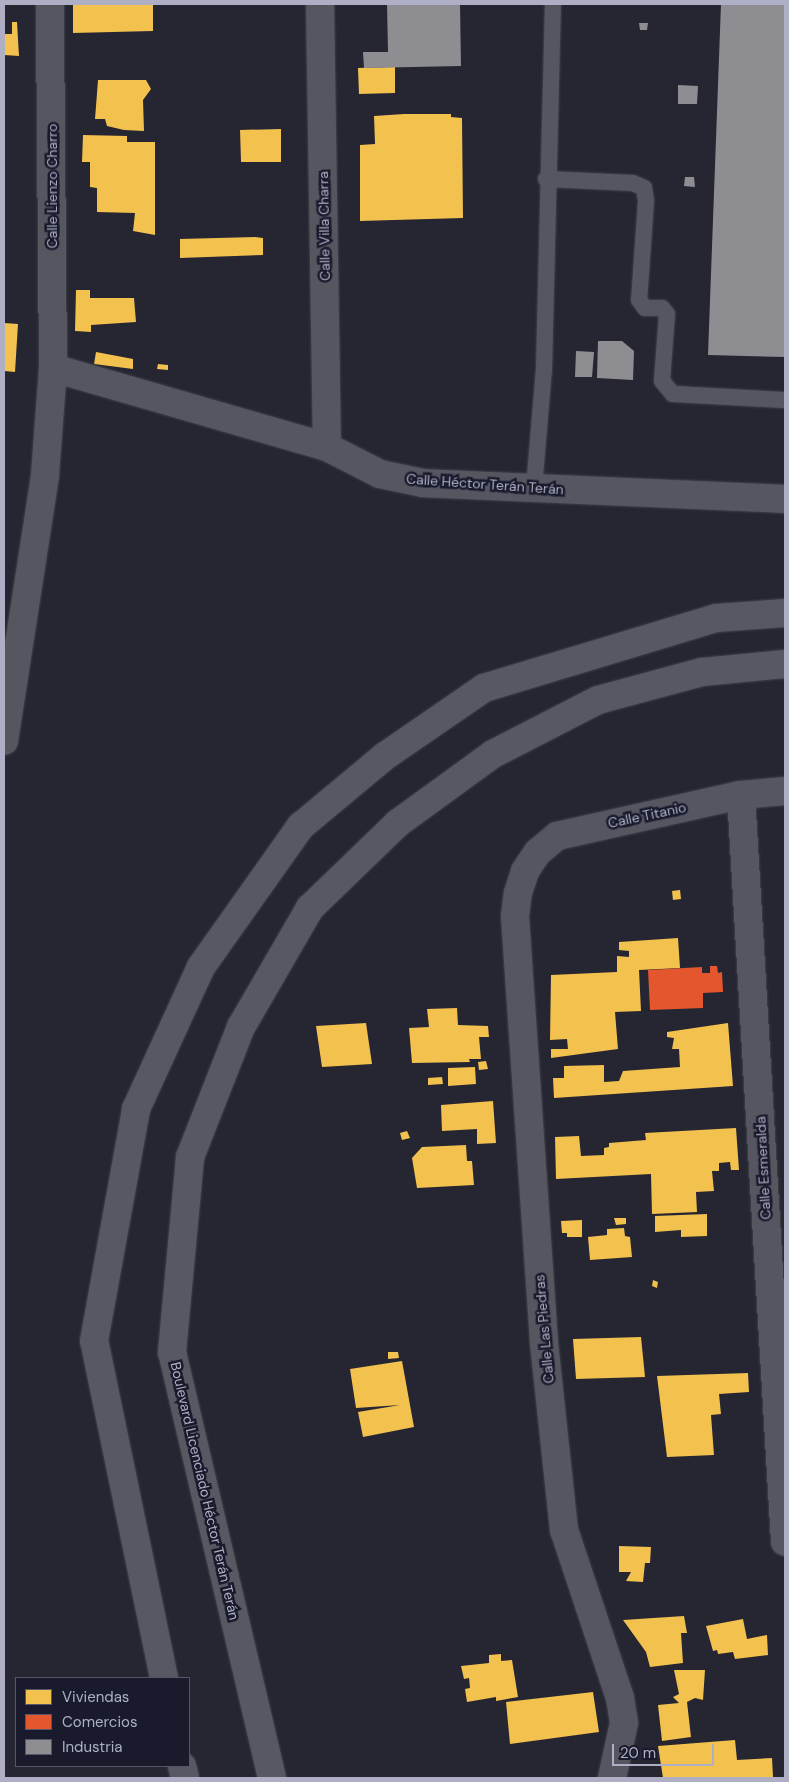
<!DOCTYPE html>
<meta charset="utf-8">
<style>
body{margin:0}
#map{position:relative;width:789px;height:1782px;overflow:hidden;background:#262632;font-family:"DM Sans",sans-serif}
div>[style]{position:absolute}
.homes>*{inset:0;background:#f2c14e}
.shops>*{inset:0;background:#e4572e}
.industry>*{inset:0;background:#8d8d92}
.roads{filter:drop-shadow(0 0 1px #40414a) drop-shadow(0 0 1px #40414a)}
.service>*{height:16px;margin:-8px;padding:0 8px;transform-origin:8px;border-radius:8px;background:#565661}
.minor>*{height:28px;margin:-14px;padding:0 14px;transform-origin:14px;border-radius:14px;background:#565661}
.tertiary>*{height:28px;margin:-14px;padding:0 14px;transform-origin:14px;border-radius:14px;background:#565661}
.primary>*{height:28px;margin:-14px;padding:0 14px;transform-origin:14px;border-radius:14px;background:#585863}
span{translate:-50% -50%;white-space:nowrap;text-align:center;line-height:1.15;-webkit-text-stroke:5px #191b2d;paint-order:stroke}
.street-label{font-size:14px;color:#aeafc5}
.frame{position:absolute;inset:0;border:5px solid #aeafc5;pointer-events:none}
.legend{position:absolute;left:15px;top:1677px;width:175px;height:90px;box-sizing:border-box;background:#191b2d;border:1px solid #55566a;margin:0;padding:6px 9px;list-style:none;font-size:15px;color:#aeafc5}
.legend li{display:flex;align-items:center;gap:10px;height:25px}
.legend b{width:25px;border:1px solid #55566a}
.scale{position:absolute;left:612px;top:1744px;width:102px;height:22px;box-sizing:border-box;border:2px solid #aeafc5;border-top:0;padding-left:6px;font-size:15px;line-height:18px;white-space:nowrap;color:#aeafc5;-webkit-text-stroke:4px #191b2d;paint-order:stroke}
</style>
<div id="map">
<div class="homes">
<div style="clip-path:polygon(73px 4px,153px 4px,153px 31px,73px 33px)"></div>
<div style="clip-path:polygon(12px 22px,17px 22px,19px 56px,4px 55px,4px 34px,12px 34px)"></div>
<div style="clip-path:polygon(395px 67px,395px 93px,359px 94px,358px 68px)"></div>
<div style="clip-path:polygon(98px 80px,146px 80px,151px 89px,143px 100px,144px 131px,124px 130px,107px 126px,105px 119px,95px 119px)"></div>
<div style="clip-path:polygon(404px 114px,451px 114px,451px 117px,462px 118px,463px 218px,360px 221px,360px 145px,375px 144px,374px 116px)"></div>
<div style="clip-path:polygon(281px 129px,281px 162px,241px 162px,240px 130px)"></div>
<div style="clip-path:polygon(83px 135px,127px 136px,127px 142px,155px 142px,155px 235px,133px 231px,135px 213px,97px 212px,97px 188px,90px 187px,90px 162px,82px 162px)"></div>
<div style="clip-path:polygon(255px 237px,263px 238px,263px 255px,180px 258px,180px 239px)"></div>
<div style="clip-path:polygon(76px 290px,90px 290px,90px 298px,134px 298px,136px 322px,91px 325px,91px 332px,75px 331px)"></div>
<div style="clip-path:polygon(4px 323px,18px 324px,15px 372px,4px 371px)"></div>
<div style="clip-path:polygon(96px 352px,133px 359px,133px 369px,94px 364px)"></div>
<div style="clip-path:polygon(158px 364px,168px 365px,168px 370px,157px 369px)"></div>
<div style="clip-path:polygon(680px 890px,681px 899px,673px 900px,672px 891px)"></div>
<div style="clip-path:polygon(678px 938px,680px 968px,639px 970px,641px 1011px,615px 1012px,618px 1049px,551px 1058px,551px 1049px,568px 1049px,567px 1039px,550px 1040px,551px 975px,617px 972px,617px 956px,629px 957px,629px 951px,619px 950px,619px 942px)"></div>
<div style="clip-path:polygon(457px 1008px,458px 1025px,488px 1026px,489px 1037px,479px 1037px,481px 1059px,469px 1059px,470px 1062px,412px 1063px,409px 1028px,429px 1027px,427px 1009px)"></div>
<div style="clip-path:polygon(366px 1023px,372px 1064px,322px 1067px,316px 1026px)"></div>
<div style="clip-path:polygon(728px 1023px,733px 1086px,554px 1098px,553px 1078px,564px 1078px,564px 1066px,604px 1065px,604px 1082px,619px 1081px,623px 1071px,680px 1067px,679px 1049px,672px 1049px,674px 1038px,667px 1037px,667px 1032px)"></div>
<div style="clip-path:polygon(486px 1061px,488px 1069px,479px 1070px,478px 1062px)"></div>
<div style="clip-path:polygon(475px 1067px,476px 1084px,448px 1086px,448px 1068px)"></div>
<div style="clip-path:polygon(442px 1077px,443px 1084px,428px 1085px,428px 1078px)"></div>
<div style="clip-path:polygon(493px 1101px,496px 1143px,477px 1144px,477px 1129px,442px 1131px,441px 1105px)"></div>
<div style="clip-path:polygon(736px 1128px,739px 1170px,731px 1170px,730px 1162px,719px 1163px,719px 1171px,712px 1171px,714px 1191px,696px 1192px,697px 1212px,652px 1214px,651px 1174px,556px 1179px,555px 1137px,579px 1136px,581px 1156px,604px 1155px,604px 1148px,609px 1147px,609px 1143px,646px 1140px,645px 1133px)"></div>
<div style="clip-path:polygon(407px 1131px,410px 1138px,402px 1140px,400px 1133px)"></div>
<div style="clip-path:polygon(466px 1145px,467px 1161px,472px 1161px,474px 1185px,417px 1188px,412px 1158px,422px 1147px)"></div>
<div style="clip-path:polygon(707px 1214px,707px 1236px,681px 1237px,681px 1230px,655px 1232px,655px 1216px)"></div>
<div style="clip-path:polygon(614px 1218px,626px 1218px,626px 1224px,616px 1225px)"></div>
<div style="clip-path:polygon(582px 1220px,582px 1237px,567px 1237px,567px 1233px,562px 1233px,561px 1221px)"></div>
<div style="clip-path:polygon(624px 1228px,625px 1236px,630px 1237px,632px 1257px,590px 1260px,588px 1237px,607px 1235px,607px 1229px)"></div>
<div style="clip-path:polygon(653px 1280px,658px 1282px,657px 1288px,652px 1286px)"></div>
<div style="clip-path:polygon(641px 1337px,645px 1377px,576px 1379px,573px 1339px)"></div>
<div style="clip-path:polygon(388px 1352px,398px 1352px,399px 1358px,388px 1359px)"></div>
<div style="clip-path:polygon(402px 1361px,414px 1427px,363px 1437px,358px 1412px,400px 1405px,356px 1408px,350px 1369px)"></div>
<div style="clip-path:polygon(748px 1373px,749px 1392px,719px 1394px,721px 1414px,711px 1415px,714px 1455px,667px 1457px,657px 1376px)"></div>
<div style="clip-path:polygon(619px 1546px,651px 1547px,650px 1563px,645px 1563px,643px 1582px,626px 1581px,631px 1572px,619px 1572px)"></div>
<div style="clip-path:polygon(684px 1616px,687px 1633px,681px 1633px,683px 1663px,650px 1667px,646px 1652px,623px 1620px)"></div>
<div style="clip-path:polygon(743px 1619px,747px 1639px,767px 1635px,768px 1655px,735px 1659px,733px 1652px,718px 1654px,717px 1650px,713px 1651px,706px 1626px)"></div>
<div style="clip-path:polygon(501px 1654px,501px 1661px,512px 1660px,518px 1697px,496px 1701px,496px 1697px,467px 1702px,465px 1689px,470px 1688px,469px 1678px,464px 1679px,461px 1666px,489px 1663px,489px 1655px)"></div>
<div style="clip-path:polygon(674px 1670px,705px 1670px,703px 1700px,695px 1698px,687px 1702px,691px 1737px,662px 1741px,658px 1705px,679px 1703px,673px 1697px,679px 1694px)"></div>
<div style="clip-path:polygon(593px 1692px,599px 1732px,510px 1744px,506px 1702px)"></div>
<div style="clip-path:polygon(735px 1740px,737px 1760px,772px 1758px,773px 1777px,663px 1778px,658px 1746px)"></div>
</div>
<div class="shops">
<div style="clip-path:polygon(710px 966px,717px 966px,718px 973px,722px 972px,723px 992px,703px 993px,703px 1008px,650px 1010px,648px 970px,702px 967px,702px 973px,710px 973px)"></div>
</div>
<div class="industry">
<div style="clip-path:polygon(387px 4px,460px 4px,461px 66px,364px 68px,363px 52px,388px 52px)"></div>
<div style="clip-path:polygon(721px 4px,785px 4px,785px 357px,708px 355px)"></div>
<div style="clip-path:polygon(639px 23px,648px 23px,647px 30px,640px 30px)"></div>
<div style="clip-path:polygon(678px 85px,698px 86px,697px 104px,678px 104px)"></div>
<div style="clip-path:polygon(685px 177px,694px 177px,695px 187px,684px 186px)"></div>
<div style="clip-path:polygon(598px 341px,622px 341px,634px 351px,633px 380px,597px 378px)"></div>
<div style="clip-path:polygon(576px 351px,594px 352px,592px 377px,575px 377px)"></div>
</div>
<div class="roads">
<div class="service">
<div style="left:546px;top:179px;width:87px;rotate:2.6deg"></div>
<div style="left:633px;top:183px;width:12px;rotate:24deg"></div>
<div style="left:644px;top:188px;width:13px;rotate:81deg"></div>
<div style="left:646px;top:201px;width:99px;rotate:94deg"></div>
<div style="left:639px;top:300px;width:10px;rotate:53deg"></div>
<div style="left:645px;top:308px;width:17px"></div>
<div style="left:662px;top:308px;width:8px;rotate:50deg"></div>
<div style="left:667px;top:314px;width:67px;rotate:94.3deg"></div>
<div style="left:662px;top:381px;width:17px;rotate:50deg"></div>
<div style="left:673px;top:394px;width:112px;rotate:3.1deg"></div>
<div style="left:534px;top:488px;width:119px;rotate:-85.2deg"></div>
<div style="left:544px;top:369px;width:365px;rotate:-88.6deg"></div>
</div>
<div class="minor">
<div style="left:53px;top:368px;width:285px;rotate:16.1deg"></div>
<div style="left:4px;top:741px;width:269px;rotate:-81.2deg"></div>
<div style="left:45px;top:475px;width:107px;rotate:-85.7deg"></div>
<div style="left:53px;top:368px;width:364px;rotate:-90.5deg"></div>
<div style="left:741px;top:795px;width:748px;rotate:86.63deg"></div>
<div style="left:612px;top:1778px;width:56px;rotate:-77.7deg"></div>
<div style="left:624px;top:1723px;width:25px;rotate:-99deg"></div>
<div style="left:620px;top:1698px;width:177px;rotate:-108.4deg"></div>
<div style="left:564px;top:1530px;width:189px;rotate:-96.1deg"></div>
<div style="left:544px;top:1342px;width:427px;rotate:-93.9deg"></div>
<div style="left:515px;top:916px;width:23px;rotate:-83deg"></div>
<div style="left:518px;top:893px;width:23px;rotate:-72deg"></div>
<div style="left:525px;top:871px;width:23px;rotate:-56deg"></div>
<div style="left:538px;top:852px;width:25px;rotate:-40deg"></div>
<div style="left:557px;top:836px;width:189px;rotate:-12.6deg"></div>
<div style="left:741px;top:795px;width:44px;rotate:-5.2deg"></div>
</div>
<div class="tertiary">
<div style="left:320px;top:4px;width:443px;rotate:89.1deg"></div>
<div style="left:327px;top:447px;width:59px;rotate:27deg"></div>
<div style="left:380px;top:474px;width:44px;rotate:11.8deg"></div>
<div style="left:423px;top:483px;width:362px;rotate:2.5deg"></div>
</div>
<div class="primary">
<div style="left:164px;top:1678px;width:344px;rotate:-101.7deg"></div>
<div style="left:94px;top:1341px;width:236px;rotate:-79.7deg"></div>
<div style="left:136px;top:1109px;width:156px;rotate:-65.4deg"></div>
<div style="left:201px;top:967px;width:173px;rotate:-54.7deg"></div>
<div style="left:301px;top:826px;width:109px;rotate:-39.8deg"></div>
<div style="left:385px;top:756px;width:120px;rotate:-34.5deg"></div>
<div style="left:484px;top:688px;width:242px;rotate:-16.8deg"></div>
<div style="left:716px;top:618px;width:69px;rotate:-4.1deg"></div>
<div style="left:182px;top:1766px;width:12px;rotate:76deg"></div>
<div style="left:272px;top:1778px;width:438px;rotate:-103.2deg"></div>
<div style="left:172px;top:1352px;width:196px;rotate:-84.7deg"></div>
<div style="left:190px;top:1157px;width:140px;rotate:-68.6deg"></div>
<div style="left:241px;top:1027px;width:138px;rotate:-59.9deg"></div>
<div style="left:310px;top:908px;width:122px;rotate:-44deg"></div>
<div style="left:398px;top:823px;width:117px;rotate:-36deg"></div>
<div style="left:493px;top:754px;width:118px;rotate:-27.2deg"></div>
<div style="left:598px;top:700px;width:108px;rotate:-15.1deg"></div>
<div style="left:702px;top:672px;width:83px;rotate:-5.5deg"></div>
</div>
</div>
<div class="street-label">
<span style="left:52px;top:186px;rotate:-90deg">Calle Lienzo Charro</span>
<span style="left:324px;top:226px;rotate:-91deg">Calle Villa Charra</span>
<span style="left:485px;top:484px;rotate:4deg">Calle Héctor Terán Terán</span>
<span style="left:647px;top:815px;rotate:-12deg">Calle Titanio</span>
<span style="left:763px;top:1168px;rotate:-93deg">Calle Esmeralda</span>
<span style="left:544px;top:1329px;rotate:-95deg">Calle Las Piedras</span>
<span style="left:205px;top:1491px;rotate:77deg">Boulevard Licenciado Héctor Terán Terán</span>
</div>
<div class="frame"></div>
<ul class="legend">
<li><b style="height:14px;background:#f2c14e"></b>Viviendas</li>
<li><b style="height:14px;background:#e4572e"></b>Comercios</li>
<li><b style="height:14px;background:#8d8d92"></b>Industria</li>
</ul>
<div class="scale">20 m</div>
</div>
